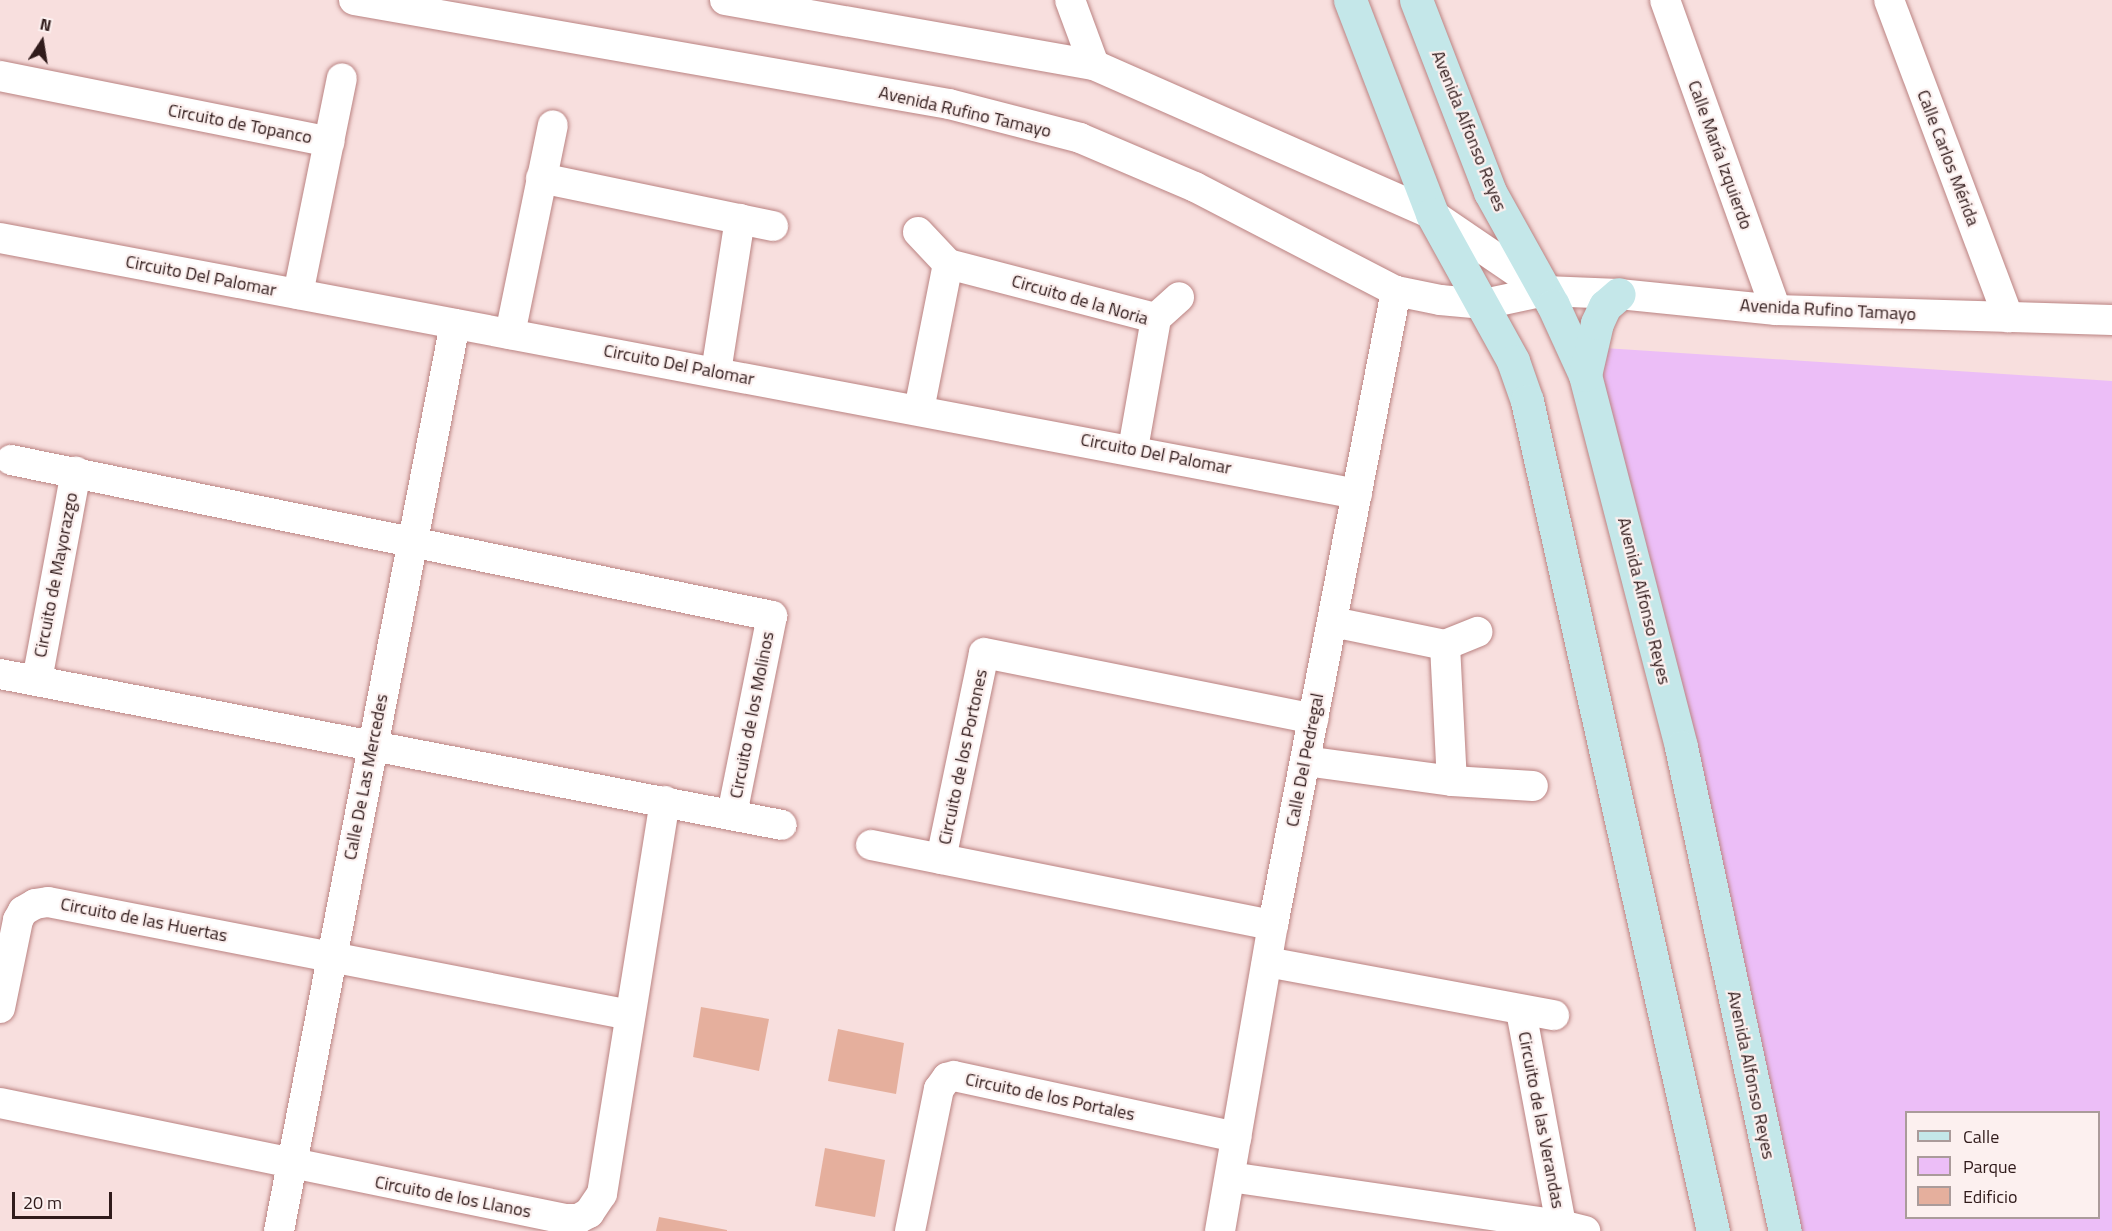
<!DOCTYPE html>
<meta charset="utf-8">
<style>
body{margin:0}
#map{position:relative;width:2112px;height:1231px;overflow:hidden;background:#f8dfde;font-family:"Titillium Web",sans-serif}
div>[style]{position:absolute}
.green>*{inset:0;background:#ecbef7}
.building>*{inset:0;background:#e5af9d}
.roads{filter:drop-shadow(0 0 2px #ba8382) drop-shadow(0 0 2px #ba8382)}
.street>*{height:30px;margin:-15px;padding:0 15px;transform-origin:15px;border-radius:15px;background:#fff}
.secondary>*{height:33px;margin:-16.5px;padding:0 16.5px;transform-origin:16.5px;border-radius:16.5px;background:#c4e7e9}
span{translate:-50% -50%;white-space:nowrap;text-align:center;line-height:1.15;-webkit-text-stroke:4.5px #fcf0ef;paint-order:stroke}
.street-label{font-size:18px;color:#301b1b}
.legend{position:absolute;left:1905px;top:1111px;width:195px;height:108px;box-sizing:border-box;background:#fcf0ef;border:2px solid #aa9b9a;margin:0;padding:8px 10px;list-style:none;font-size:18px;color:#301b1b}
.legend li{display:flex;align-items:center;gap:12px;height:30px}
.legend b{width:30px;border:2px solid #aa9b9a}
.north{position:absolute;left:12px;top:12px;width:60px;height:60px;-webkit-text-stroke:4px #fcf0ef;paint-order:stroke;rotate:12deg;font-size:16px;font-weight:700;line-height:24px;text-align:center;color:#301b1b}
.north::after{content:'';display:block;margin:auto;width:21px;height:27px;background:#301b1b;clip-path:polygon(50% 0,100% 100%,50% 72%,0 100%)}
.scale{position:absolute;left:12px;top:1192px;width:100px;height:27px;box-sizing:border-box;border:3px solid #301b1b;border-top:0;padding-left:8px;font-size:18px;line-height:21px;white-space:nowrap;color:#301b1b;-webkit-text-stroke:4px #fcf0ef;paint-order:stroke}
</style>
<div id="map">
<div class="green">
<div style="clip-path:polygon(evenodd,1589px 347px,2112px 381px,2112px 1231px,1769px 1231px,1589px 347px,1906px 1112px,2098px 1112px,2098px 1218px,1906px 1218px,1906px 1112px)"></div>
</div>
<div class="building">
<div style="clip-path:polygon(701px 1007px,769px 1019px,759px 1071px,693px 1057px)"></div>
<div style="clip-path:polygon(838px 1029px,904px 1043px,896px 1094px,828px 1081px)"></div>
<div style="clip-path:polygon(825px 1148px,885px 1160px,875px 1217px,815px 1206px)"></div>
<div style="clip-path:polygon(659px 1217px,727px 1230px,727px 1231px,656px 1231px)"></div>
</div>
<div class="roads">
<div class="street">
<div style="left:354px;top:0;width:604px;rotate:9.91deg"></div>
<div style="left:949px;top:104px;width:135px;rotate:14.5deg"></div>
<div style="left:1080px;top:138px;width:125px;rotate:23.1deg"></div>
<div style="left:1195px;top:187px;width:226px;rotate:27.4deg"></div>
<div style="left:1396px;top:291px;width:45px;rotate:11.6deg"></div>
<div style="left:1440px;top:300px;width:44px;rotate:5.2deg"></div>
<div style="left:1484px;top:304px;width:62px;rotate:-12deg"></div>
<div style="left:1545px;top:291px;width:74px;rotate:2.3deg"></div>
<div style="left:1619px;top:294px;width:158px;rotate:5.8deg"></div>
<div style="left:1776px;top:310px;width:336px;rotate:1.7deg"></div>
<div style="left:725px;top:0;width:375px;rotate:10deg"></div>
<div style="left:1094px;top:65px;width:369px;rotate:23.8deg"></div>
<div style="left:1432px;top:214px;width:137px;rotate:34.3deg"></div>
<div style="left:1070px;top:0;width:69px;rotate:69.7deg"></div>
<div style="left:1665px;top:0;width:329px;rotate:70.3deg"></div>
<div style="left:1889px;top:0;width:339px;rotate:69.4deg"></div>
<div style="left:0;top:76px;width:336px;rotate:11.3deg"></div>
<div style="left:541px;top:178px;width:237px;rotate:11.7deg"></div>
<div style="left:918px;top:232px;width:44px;rotate:46.8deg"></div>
<div style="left:948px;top:264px;width:215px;rotate:14.6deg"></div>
<div style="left:0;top:238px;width:1381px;rotate:10.68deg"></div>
<div style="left:298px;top:294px;width:220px;rotate:-78.5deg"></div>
<div style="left:1156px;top:318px;width:31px;rotate:-42deg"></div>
<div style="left:510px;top:334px;width:213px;rotate:-78.4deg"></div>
<div style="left:716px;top:372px;width:155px;rotate:-81.1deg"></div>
<div style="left:919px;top:410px;width:149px;rotate:-78.8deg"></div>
<div style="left:1133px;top:449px;width:133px;rotate:-80deg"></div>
<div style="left:11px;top:460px;width:777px;rotate:11.58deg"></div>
<div style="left:772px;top:616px;width:203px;rotate:101.4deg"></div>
<div style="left:1333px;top:622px;width:114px;rotate:11.6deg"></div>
<div style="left:1445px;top:645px;width:136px;rotate:87.1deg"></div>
<div style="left:1445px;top:645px;width:35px;rotate:-22deg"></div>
<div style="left:0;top:674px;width:796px;rotate:10.93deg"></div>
<div style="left:37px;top:680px;width:212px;rotate:-79.4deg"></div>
<div style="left:1305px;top:761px;width:148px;rotate:7.7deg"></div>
<div style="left:1452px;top:781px;width:81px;rotate:3.5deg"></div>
<div style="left:871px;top:845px;width:410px;rotate:11.3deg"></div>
<div style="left:941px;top:859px;width:210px;rotate:-78.2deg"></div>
<div style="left:984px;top:653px;width:336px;rotate:11.3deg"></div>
<div style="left:1267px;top:962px;width:292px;rotate:10.5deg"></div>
<div style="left:0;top:1008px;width:90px;rotate:-78.4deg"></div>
<div style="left:18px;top:920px;width:10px;rotate:-61deg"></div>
<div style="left:23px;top:911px;width:14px;rotate:-30deg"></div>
<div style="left:35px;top:904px;width:13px;rotate:-9deg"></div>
<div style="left:48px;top:902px;width:593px;rotate:10.99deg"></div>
<div style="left:1521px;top:1011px;width:218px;rotate:79.4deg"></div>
<div style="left:0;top:1103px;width:577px;rotate:11.6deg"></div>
<div style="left:565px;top:1219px;width:13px"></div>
<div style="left:578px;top:1219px;width:13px;rotate:-29deg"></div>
<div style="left:589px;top:1213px;width:23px;rotate:-56deg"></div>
<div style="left:602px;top:1194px;width:398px;rotate:-80.9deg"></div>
<div style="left:1230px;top:1177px;width:334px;rotate:8.3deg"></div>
<div style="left:1561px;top:1225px;width:25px;rotate:14deg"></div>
<div style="left:279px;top:1231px;width:924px;rotate:-79.02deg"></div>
<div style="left:910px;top:1231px;width:145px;rotate:-78.5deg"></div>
<div style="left:939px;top:1089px;width:14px;rotate:-54deg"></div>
<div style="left:947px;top:1078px;width:7px;rotate:-16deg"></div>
<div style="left:954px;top:1076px;width:289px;rotate:12.2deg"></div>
<div style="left:1220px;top:1231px;width:311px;rotate:-80.2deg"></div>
<div style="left:1273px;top:925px;width:646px;rotate:-79.02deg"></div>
</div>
<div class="secondary">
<div style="left:1350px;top:0;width:229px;rotate:69deg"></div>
<div style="left:1432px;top:214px;width:168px;rotate:61.1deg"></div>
<div style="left:1513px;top:361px;width:42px;rotate:70.7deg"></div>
<div style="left:1527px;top:401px;width:851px;rotate:77.37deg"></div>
<div style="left:1416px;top:0;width:206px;rotate:68.9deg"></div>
<div style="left:1490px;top:192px;width:129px;rotate:60.9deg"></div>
<div style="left:1553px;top:305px;width:77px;rotate:65.4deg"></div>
<div style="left:1585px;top:375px;width:384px;rotate:75.5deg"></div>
<div style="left:1681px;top:747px;width:495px;rotate:77.9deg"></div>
<div style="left:1585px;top:375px;width:53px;rotate:-77deg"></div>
<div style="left:1597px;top:323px;width:19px;rotate:-65deg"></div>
<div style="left:1605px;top:306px;width:18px;rotate:-41deg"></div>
</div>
</div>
<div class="street-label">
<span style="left:965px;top:112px;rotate:13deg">Avenida Rufino Tamayo</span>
<span style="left:240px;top:124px;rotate:11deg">Circuito de Topanco</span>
<span style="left:1469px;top:131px;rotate:68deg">Avenida Alfonso Reyes</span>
<span style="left:1720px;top:155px;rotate:70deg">Calle María Izquierdo</span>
<span style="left:1948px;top:158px;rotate:69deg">Calle Carlos Mérida</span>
<span style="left:201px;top:276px;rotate:11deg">Circuito Del Palomar</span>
<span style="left:1080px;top:300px;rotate:16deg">Circuito de la Noria</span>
<span style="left:1828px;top:310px;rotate:3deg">Avenida Rufino Tamayo</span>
<span style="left:679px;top:365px;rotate:11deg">Circuito Del Palomar</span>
<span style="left:1156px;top:454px;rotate:11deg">Circuito Del Palomar</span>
<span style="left:56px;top:575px;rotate:-79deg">Circuito de Mayorazgo</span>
<span style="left:1644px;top:601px;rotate:76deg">Avenida Alfonso Reyes</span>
<span style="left:752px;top:715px;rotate:-79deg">Circuito de los Molinos</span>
<span style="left:963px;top:757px;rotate:-78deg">Circuito de los Portones</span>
<span style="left:1305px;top:760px;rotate:-79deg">Calle Del Pedregal</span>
<span style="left:366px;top:777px;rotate:-79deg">Calle De Las Mercedes</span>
<span style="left:144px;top:920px;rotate:11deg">Circuito de las Huertas</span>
<span style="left:1751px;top:1075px;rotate:78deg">Avenida Alfonso Reyes</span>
<span style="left:1050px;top:1097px;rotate:12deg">Circuito de los Portales</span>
<span style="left:1541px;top:1120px;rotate:79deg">Circuito de las Verandas</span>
<span style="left:453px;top:1197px;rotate:11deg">Circuito de los Llanos</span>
</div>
<ul class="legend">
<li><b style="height:8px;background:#c4e7e9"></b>Calle</li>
<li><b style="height:16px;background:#ecbef7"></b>Parque</li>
<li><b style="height:16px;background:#e5af9d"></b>Edificio</li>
</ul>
<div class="north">N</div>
<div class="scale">20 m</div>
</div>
